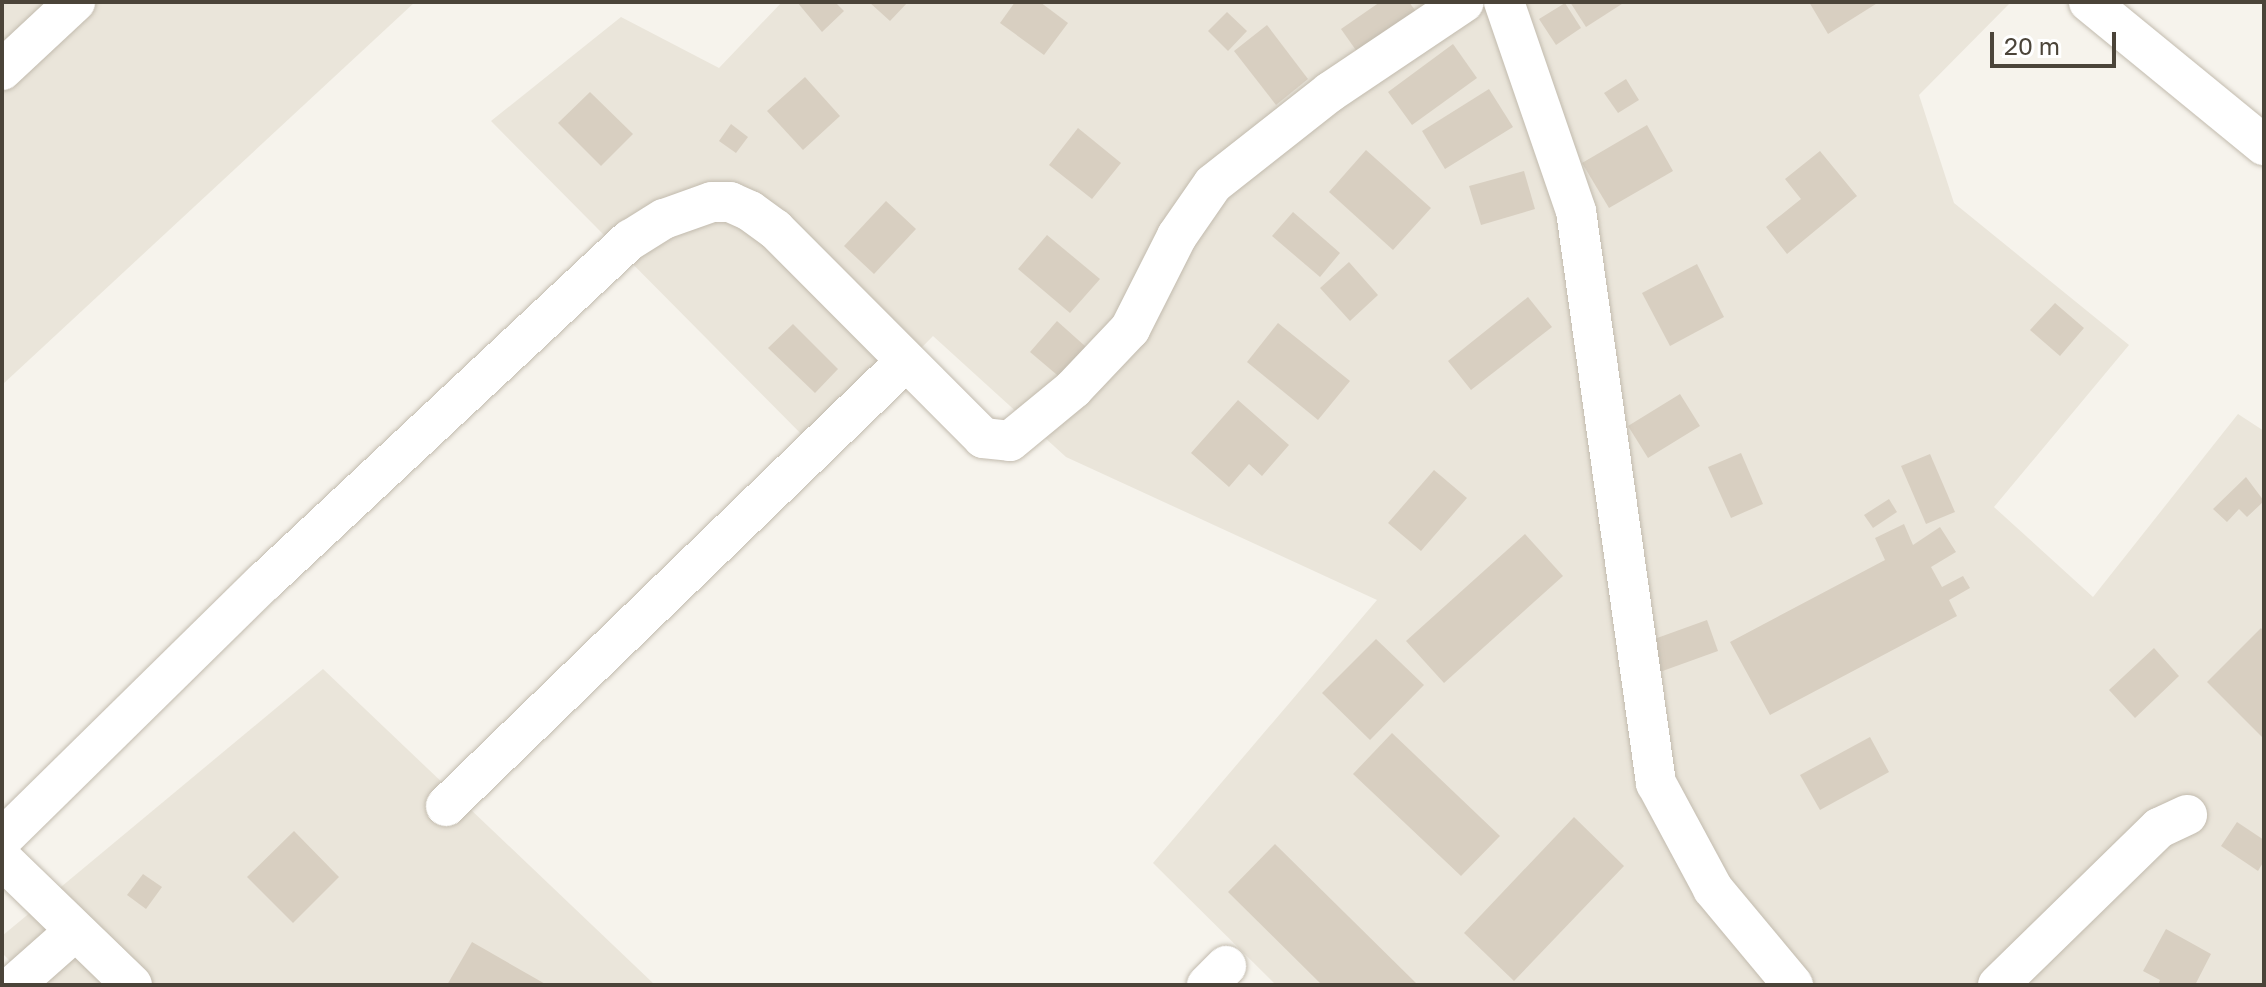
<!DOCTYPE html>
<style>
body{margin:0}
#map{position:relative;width:2266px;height:987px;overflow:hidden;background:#f6f3ec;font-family:"Golos Text",sans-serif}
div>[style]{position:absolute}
.residential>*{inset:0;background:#eae5da}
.building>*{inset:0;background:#d8cfc1}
.roads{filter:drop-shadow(0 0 2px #c2bbae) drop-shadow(0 0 2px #c2bbae)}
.minor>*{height:40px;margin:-20px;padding:0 20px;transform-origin:20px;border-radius:20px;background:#fff}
span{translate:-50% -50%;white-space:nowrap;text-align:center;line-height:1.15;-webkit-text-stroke:6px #fff;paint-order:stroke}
.frame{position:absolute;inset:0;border:4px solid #4b4439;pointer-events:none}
.scale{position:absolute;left:1990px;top:32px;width:126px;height:36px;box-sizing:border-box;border:4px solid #4b4439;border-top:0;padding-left:10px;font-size:24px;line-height:28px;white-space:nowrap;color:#4b4439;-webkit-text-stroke:6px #fff;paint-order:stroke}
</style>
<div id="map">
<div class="residential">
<div style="clip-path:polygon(2px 2px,415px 2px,2px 385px)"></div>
<div style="clip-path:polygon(782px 2px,2011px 2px,1919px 95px,1954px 203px,2129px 345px,1994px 507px,2093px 597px,2238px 414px,2264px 431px,2264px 985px,1276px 985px,1153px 863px,1377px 600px,1066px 457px,933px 336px,819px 452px,491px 121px,621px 17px,719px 68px)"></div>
<div style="clip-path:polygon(323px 669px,655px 985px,34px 985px,2px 953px,2px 936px)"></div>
</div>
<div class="building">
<div style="clip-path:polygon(797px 2px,835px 2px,844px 11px,822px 32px)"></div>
<div style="clip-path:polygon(869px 2px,908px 2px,890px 21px)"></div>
<div style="clip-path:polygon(1015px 2px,1040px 2px,1068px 23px,1044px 55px,1000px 23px)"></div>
<div style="clip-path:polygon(1380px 2px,1409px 2px,1423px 21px,1365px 63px,1341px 29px)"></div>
<div style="clip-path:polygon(1570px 2px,1625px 2px,1586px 27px)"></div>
<div style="clip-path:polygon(1809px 2px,1879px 2px,1828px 34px)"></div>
<div style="clip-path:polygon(1565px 3px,1581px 28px,1556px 45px,1539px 19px)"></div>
<div style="clip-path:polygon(1227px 12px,1247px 31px,1228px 51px,1208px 31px)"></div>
<div style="clip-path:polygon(1267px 25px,1308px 79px,1276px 105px,1234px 51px)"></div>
<div style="clip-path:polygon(1453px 44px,1477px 78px,1412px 125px,1388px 92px)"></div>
<div style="clip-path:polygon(805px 77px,840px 116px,803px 150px,767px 111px)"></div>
<div style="clip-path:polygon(1626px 79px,1639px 100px,1618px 113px,1604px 93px)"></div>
<div style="clip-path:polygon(1489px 89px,1513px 127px,1445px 169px,1422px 131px)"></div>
<div style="clip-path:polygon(590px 92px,633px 134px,601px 166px,558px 123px)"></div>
<div style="clip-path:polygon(731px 124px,748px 137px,736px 153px,719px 141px)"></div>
<div style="clip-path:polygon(1647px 125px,1673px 171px,1609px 208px,1582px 163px)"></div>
<div style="clip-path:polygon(1078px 128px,1121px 163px,1092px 199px,1049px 165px)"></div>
<div style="clip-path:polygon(1366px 150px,1431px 208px,1393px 250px,1329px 192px)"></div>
<div style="clip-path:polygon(1820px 151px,1857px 196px,1787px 254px,1766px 227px,1801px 199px,1785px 179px)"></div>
<div style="clip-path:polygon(1524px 171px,1535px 209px,1481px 225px,1469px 186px)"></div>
<div style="clip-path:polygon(886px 201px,916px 229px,874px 274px,844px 246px)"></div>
<div style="clip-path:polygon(1293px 212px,1340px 253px,1320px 277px,1272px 236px)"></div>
<div style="clip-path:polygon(1047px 235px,1100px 279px,1070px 313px,1018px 269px)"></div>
<div style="clip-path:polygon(1349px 262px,1378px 295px,1350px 321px,1320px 288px)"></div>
<div style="clip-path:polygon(1697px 264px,1724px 317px,1670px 346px,1642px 293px)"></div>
<div style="clip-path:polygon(1528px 297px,1552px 327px,1471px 390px,1448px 361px)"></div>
<div style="clip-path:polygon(2055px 303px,2084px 328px,2060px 356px,2030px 330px)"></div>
<div style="clip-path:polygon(1057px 321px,1095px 355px,1069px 385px,1030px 352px)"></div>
<div style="clip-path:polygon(1278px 323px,1350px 381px,1318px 420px,1247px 362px)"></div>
<div style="clip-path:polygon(793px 324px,838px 369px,815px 393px,768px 348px)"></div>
<div style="clip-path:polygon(1680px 394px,1700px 426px,1648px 458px,1628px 426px)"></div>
<div style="clip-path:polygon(1238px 400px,1289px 445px,1262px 476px,1249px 464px,1229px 487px,1191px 453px)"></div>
<div style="clip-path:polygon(1741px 453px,1763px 504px,1731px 518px,1708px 467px)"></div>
<div style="clip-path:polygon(1930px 454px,1955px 512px,1926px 524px,1901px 466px)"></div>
<div style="clip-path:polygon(1434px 470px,1467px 498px,1421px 551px,1388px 523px)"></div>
<div style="clip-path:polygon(2246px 477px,2264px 501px,2247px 517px,2239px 509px,2227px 522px,2213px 509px)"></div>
<div style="clip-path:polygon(1889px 499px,1897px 512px,1873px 528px,1864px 515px)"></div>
<div style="clip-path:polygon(1904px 524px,1913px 545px,1940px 527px,1956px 552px,1931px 567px,1942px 587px,1963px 576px,1970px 588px,1949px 600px,1957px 616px,1770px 715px,1730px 642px,1885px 560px,1875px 538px)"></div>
<div style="clip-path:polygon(1525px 534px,1563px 576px,1444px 683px,1406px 641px)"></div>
<div style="clip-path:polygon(1707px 620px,1718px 651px,1657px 673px,1646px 642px)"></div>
<div style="clip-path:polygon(2261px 628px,2264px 632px,2264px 739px,2207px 682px)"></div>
<div style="clip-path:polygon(1376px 639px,1424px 685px,1370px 740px,1322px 693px)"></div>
<div style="clip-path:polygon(2154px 648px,2179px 676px,2135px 718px,2109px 690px)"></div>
<div style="clip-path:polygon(1392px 733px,1500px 836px,1461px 876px,1353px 774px)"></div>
<div style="clip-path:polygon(1870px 737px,1889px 772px,1820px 810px,1800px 775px)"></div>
<div style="clip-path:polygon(1574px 817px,1624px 866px,1514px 981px,1464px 933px)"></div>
<div style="clip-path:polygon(2237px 822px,2264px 840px,2264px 861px,2258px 871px,2221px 846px)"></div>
<div style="clip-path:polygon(294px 831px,339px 877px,293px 923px,247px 877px)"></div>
<div style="clip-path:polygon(1275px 844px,1418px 985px,1322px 985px,1228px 892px)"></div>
<div style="clip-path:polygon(143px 874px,162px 887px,146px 909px,127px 895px)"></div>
<div style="clip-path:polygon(2166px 929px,2211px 954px,2195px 985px,2158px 985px,2160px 980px,2143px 971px)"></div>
<div style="clip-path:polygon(472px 942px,547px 985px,447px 985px)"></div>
</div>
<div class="roads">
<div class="minor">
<div style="left:1504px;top:2px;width:221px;rotate:71deg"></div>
<div style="left:1576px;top:211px;width:578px;rotate:82.04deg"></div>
<div style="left:1656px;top:783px;width:120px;rotate:61.7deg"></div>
<div style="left:1713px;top:889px;width:125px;rotate:50.2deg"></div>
<div style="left:2089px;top:2px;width:226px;rotate:39.3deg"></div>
<div style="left:2px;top:70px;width:100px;rotate:-43deg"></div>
<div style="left:446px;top:806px;width:640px;rotate:-44.05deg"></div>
<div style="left:2px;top:839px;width:368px;rotate:-44.5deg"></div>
<div style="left:265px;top:581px;width:500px;rotate:-43.1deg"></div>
<div style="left:630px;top:240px;width:40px;rotate:-32deg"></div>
<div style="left:664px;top:219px;width:51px;rotate:-19.5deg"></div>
<div style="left:712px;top:202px;width:18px"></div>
<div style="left:730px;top:202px;width:22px;rotate:24deg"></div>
<div style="left:750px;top:211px;width:31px;rotate:36deg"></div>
<div style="left:775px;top:229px;width:295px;rotate:45.1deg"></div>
<div style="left:983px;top:438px;width:27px;rotate:6deg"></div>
<div style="left:1010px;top:441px;width:82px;rotate:-39.5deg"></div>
<div style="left:1073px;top:389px;width:83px;rotate:-46.5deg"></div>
<div style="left:1130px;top:329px;width:104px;rotate:-63.2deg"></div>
<div style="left:1177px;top:236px;width:63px;rotate:-55.3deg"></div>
<div style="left:1213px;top:184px;width:149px;rotate:-38.2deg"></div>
<div style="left:1330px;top:92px;width:161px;rotate:-33.9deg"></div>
<div style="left:2px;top:859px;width:181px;rotate:44.1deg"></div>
<div style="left:14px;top:985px;width:80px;rotate:-41.5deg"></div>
<div style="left:1207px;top:985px;width:27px;rotate:-45deg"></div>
<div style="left:1998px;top:985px;width:225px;rotate:-44.3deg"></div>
<div style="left:2159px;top:828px;width:31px;rotate:-25deg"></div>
</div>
</div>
<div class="frame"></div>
<div class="scale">20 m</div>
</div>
